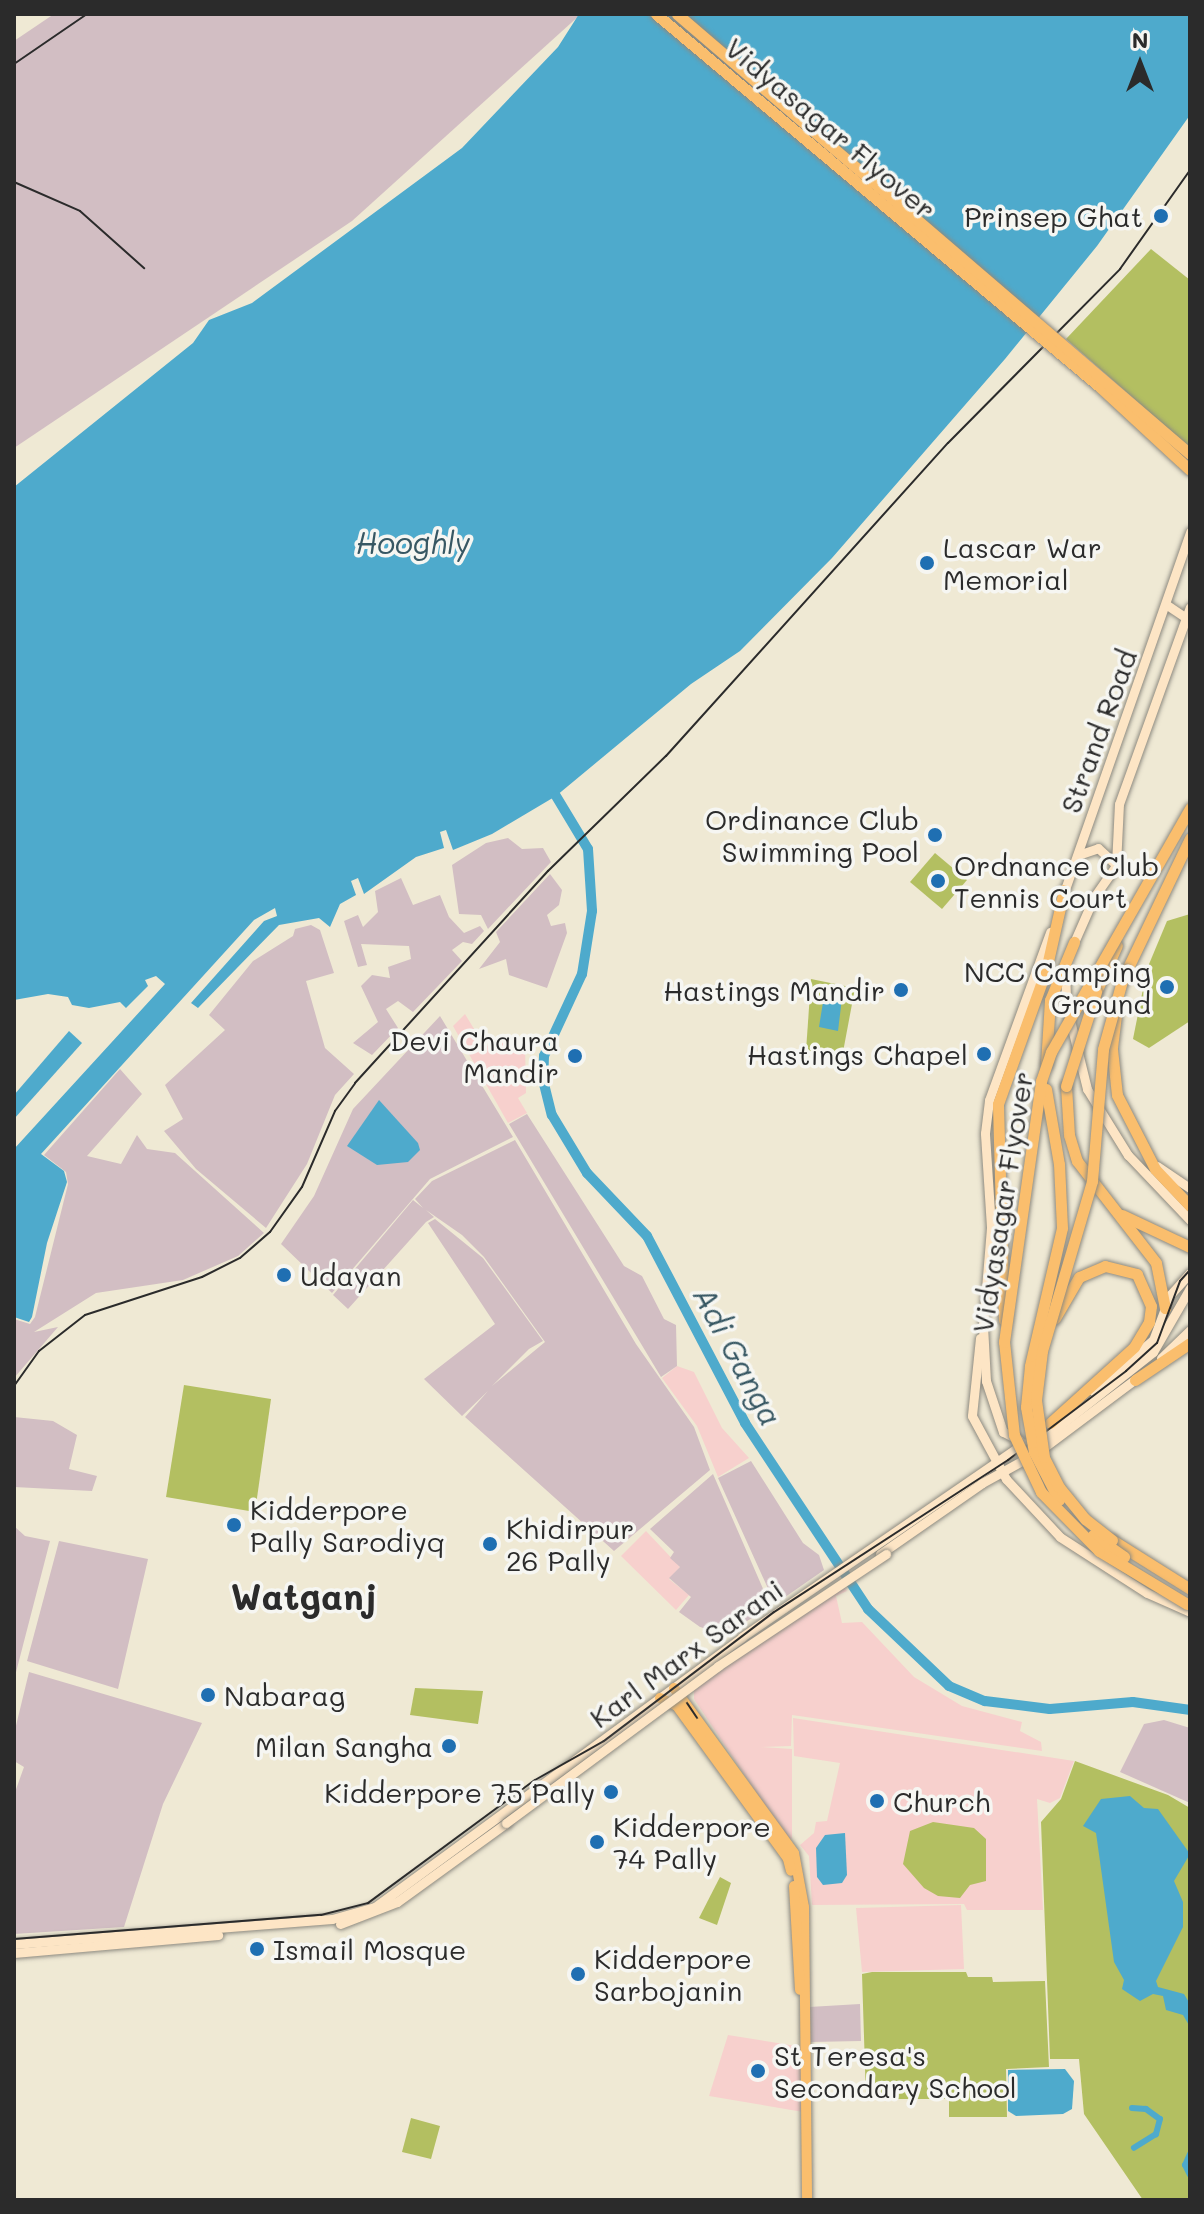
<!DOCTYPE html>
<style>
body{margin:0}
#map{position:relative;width:1204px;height:2214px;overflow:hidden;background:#efe9d4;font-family:Mali,sans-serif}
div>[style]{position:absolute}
.built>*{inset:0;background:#f7d0cd}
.industrial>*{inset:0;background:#d2bec3}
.green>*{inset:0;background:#b3bf61}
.water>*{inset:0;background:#4eaacc}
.canal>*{height:6px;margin:-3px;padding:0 3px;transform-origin:3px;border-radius:3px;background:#4eaacc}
.river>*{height:10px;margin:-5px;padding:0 5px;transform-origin:5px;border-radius:5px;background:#4eaacc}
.roads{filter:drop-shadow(0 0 2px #8d8a80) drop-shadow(0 0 2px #8d8a80)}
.secondary>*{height:9px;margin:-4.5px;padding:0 4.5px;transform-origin:4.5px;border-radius:4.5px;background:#fde5c5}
.primary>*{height:10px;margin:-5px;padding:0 5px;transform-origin:5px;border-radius:5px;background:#fabe6d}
.highway>*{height:11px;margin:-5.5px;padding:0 5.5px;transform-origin:5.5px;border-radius:5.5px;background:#fabe6d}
.tram>*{height:2px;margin:-1px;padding:0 1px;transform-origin:1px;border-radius:1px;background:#2b2b2b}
.rail>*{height:2px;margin:-1px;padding:0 1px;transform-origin:1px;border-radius:1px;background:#2b2b2b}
.bridges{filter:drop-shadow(0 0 2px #8d8a80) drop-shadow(0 0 2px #8d8a80)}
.secondary-bridge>*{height:9px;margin:-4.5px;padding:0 4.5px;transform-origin:4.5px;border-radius:4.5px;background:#fde5c5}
.highway-bridge>*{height:11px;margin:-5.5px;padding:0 5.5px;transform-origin:5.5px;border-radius:5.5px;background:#fabe6d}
.dots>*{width:22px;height:22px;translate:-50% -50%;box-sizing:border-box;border:4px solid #f6f6f2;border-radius:50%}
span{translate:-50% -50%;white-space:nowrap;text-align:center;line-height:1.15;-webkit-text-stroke:7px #f6f6f2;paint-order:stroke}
.street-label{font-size:28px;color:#2b2b2b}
.poi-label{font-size:28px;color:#2b2b2b}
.right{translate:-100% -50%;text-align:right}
.left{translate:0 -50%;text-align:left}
.water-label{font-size:30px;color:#375763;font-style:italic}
.district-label{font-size:36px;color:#2b2b2b;font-weight:700}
.frame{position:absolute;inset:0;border:16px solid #2b2b2b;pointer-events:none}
.north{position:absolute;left:1100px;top:24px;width:80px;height:80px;-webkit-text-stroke:6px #f6f6f2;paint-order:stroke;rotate:0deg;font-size:22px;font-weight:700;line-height:32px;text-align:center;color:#2b2b2b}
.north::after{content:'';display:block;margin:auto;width:28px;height:36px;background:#2b2b2b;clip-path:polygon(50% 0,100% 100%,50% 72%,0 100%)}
</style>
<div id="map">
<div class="built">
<div style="clip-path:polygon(465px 1014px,485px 1047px,506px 1035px,525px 1044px,526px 1093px,518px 1098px,527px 1113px,508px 1123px,453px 1026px)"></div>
<div style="clip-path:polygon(677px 1366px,694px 1372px,722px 1428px,749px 1458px,718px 1477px,697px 1426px,662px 1378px)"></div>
<div style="clip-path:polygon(646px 1531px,680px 1567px,669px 1579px,689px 1595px,676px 1610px,621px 1556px)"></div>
<div style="clip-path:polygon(839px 1581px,847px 1591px,836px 1596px,842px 1623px,862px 1622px,914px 1677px,962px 1706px,1022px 1722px,1020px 1731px,1041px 1742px,1042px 1751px,792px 1715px,791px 1746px,761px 1747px,792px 1749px,792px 1839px,785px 1836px,694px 1699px,694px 1688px,725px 1656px)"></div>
<div style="clip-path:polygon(793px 1718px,1074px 1761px,1060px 1798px,1050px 1803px,1037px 1799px,1043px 1910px,967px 1910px,964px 1904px,812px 1905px,809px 1856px,800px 1845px,814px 1833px,816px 1822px,827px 1821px,840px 1763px,794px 1756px)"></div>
<div style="clip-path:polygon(961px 1905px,964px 1969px,862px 1972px,856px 1908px)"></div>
<div style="clip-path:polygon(728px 2035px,802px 2047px,803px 2112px,709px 2096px)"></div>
</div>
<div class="industrial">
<div style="clip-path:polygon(54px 14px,581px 14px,352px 221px,14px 448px,14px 41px)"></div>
<div style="clip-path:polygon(508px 838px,522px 849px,543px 848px,551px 862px,488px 929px,481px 915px,459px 914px,452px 865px,486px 843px)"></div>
<div style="clip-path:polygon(550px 874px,562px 890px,559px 905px,547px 915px,551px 926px,565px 923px,567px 933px,547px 988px,509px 975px,506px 959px,479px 969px,500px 942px,496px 932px)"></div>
<div style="clip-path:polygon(401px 878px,413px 905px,440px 895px,449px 917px,464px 933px,480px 926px,484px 931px,472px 944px,463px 942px,452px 950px,462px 961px,413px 1012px,398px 1001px,386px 1009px,398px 1028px,372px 1055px,353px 1043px,378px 1022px,361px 986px,372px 975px,390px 978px,388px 967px,411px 959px,409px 946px,361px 944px,367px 965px,358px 967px,344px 921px,358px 915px,363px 927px,378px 912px,375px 891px)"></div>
<div style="clip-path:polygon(311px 925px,320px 930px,334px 973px,306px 981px,325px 1048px,354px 1074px,335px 1095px,307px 1164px,266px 1228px,196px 1169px,164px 1131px,183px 1119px,165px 1085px,225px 1030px,209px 1015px,253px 961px,293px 936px,295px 929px)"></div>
<div style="clip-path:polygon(440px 1016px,513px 1137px,430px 1179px,332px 1293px,281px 1244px,314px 1196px,353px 1109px)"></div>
<div style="clip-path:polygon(120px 1069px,142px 1094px,87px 1156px,121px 1164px,137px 1135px,147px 1149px,175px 1153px,264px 1233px,238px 1256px,183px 1280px,96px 1293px,34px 1332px,58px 1327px,14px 1378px,14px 1319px,30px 1324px,35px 1317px,68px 1184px,66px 1172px,44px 1155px)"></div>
<div style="clip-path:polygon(527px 1114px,624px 1266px,642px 1276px,664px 1319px,676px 1325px,677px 1366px,661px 1377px,509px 1124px)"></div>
<div style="clip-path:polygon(515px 1140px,636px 1344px,694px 1427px,710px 1470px,614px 1551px,465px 1417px,488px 1391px,462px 1416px,424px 1379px,495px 1324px,428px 1223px,435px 1219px,483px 1258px,543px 1341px,529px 1349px,492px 1386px,545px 1342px,484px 1257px,462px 1235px,426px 1210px,434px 1217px,426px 1222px,348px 1309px,333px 1295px,413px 1200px,423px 1208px,415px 1199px,432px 1181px)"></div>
<div style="clip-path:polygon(14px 1417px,53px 1421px,77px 1435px,69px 1469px,97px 1476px,92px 1491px,14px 1487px)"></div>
<div style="clip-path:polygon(751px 1461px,803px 1543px,819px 1555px,824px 1570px,775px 1604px,718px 1478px)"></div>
<div style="clip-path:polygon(713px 1474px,771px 1607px,725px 1634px,700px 1627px,679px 1612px,691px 1597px,669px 1578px,680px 1567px,670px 1558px,674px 1552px,650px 1529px)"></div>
<div style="clip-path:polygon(14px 1526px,25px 1536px,50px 1541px,14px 1680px)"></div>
<div style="clip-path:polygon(59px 1541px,148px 1559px,118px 1689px,27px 1661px)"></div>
<div style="clip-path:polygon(29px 1672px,202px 1723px,163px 1804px,124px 1927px,14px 1934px,14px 1795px,24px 1767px,14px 1761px,14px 1734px)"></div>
<div style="clip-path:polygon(1164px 1720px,1190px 1728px,1190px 1803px,1120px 1772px,1144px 1724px)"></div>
<div style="clip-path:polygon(860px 2004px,861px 2041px,810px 2042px,809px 2007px)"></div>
</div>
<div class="green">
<div style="clip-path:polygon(1151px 249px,1190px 280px,1190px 448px,1066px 339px)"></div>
<div style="clip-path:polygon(935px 853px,967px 880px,942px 909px,910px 882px)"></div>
<div style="clip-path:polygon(1190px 914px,1190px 1021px,1149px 1048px,1133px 1039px,1147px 969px,1167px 921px)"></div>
<div style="clip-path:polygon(811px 979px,855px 988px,843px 1052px,806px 1051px)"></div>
<div style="clip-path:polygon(184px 1385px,271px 1399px,255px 1512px,166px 1497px)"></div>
<div style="clip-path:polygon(415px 1688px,483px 1691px,478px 1724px,410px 1715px)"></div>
<div style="clip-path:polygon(1075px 1761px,1168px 1795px,1190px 1808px,1190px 2200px,1143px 2200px,1084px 2114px,1079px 2059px,1050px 2059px,1041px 1822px,1061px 1799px)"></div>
<div style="clip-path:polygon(933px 1822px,974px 1828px,986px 1839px,986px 1881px,970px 1885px,960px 1898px,938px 1896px,924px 1888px,903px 1864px,910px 1831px)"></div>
<div style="clip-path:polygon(720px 1877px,731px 1883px,717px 1925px,699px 1918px)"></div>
<div style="clip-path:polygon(872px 1972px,966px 1972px,968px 1977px,992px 1977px,993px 1982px,1045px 1981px,1049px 2067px,1006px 2069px,1007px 2117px,949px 2117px,949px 2099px,866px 2099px,862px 1974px)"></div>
<div style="clip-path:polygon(411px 2118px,440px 2126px,431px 2159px,402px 2152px)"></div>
</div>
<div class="water">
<div style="clip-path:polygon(579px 14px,1190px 14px,1190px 115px,1097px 246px,1005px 359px,832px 558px,740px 651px,691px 684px,556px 796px,492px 834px,453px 850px,446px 830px,440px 832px,444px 848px,416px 857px,364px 894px,358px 878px,351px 881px,356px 895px,340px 904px,330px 927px,319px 918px,279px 925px,198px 1008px,191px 1003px,264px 921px,277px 916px,275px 908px,254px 920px,41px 1154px,64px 1171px,67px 1182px,47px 1243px,32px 1317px,29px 1322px,14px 1317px,14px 1149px,165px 984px,156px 976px,145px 980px,148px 986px,126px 1008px,120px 1002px,89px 1008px,72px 1005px,68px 997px,48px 994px,14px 1000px,14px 487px,193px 343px,209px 320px,252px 303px,462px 148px,558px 47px)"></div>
<div style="clip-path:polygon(824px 996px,842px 998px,838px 1031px,819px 1027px)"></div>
<div style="clip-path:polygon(69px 1031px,82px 1043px,14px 1119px,14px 1095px)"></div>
<div style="clip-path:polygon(379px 1100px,418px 1143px,420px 1150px,408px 1162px,377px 1165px,347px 1146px)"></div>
<div style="clip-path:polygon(1130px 1796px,1144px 1808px,1158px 1809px,1190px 1854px,1174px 1881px,1183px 1902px,1183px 1927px,1156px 1981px,1158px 1987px,1184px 1994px,1190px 2004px,1190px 2027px,1183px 2015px,1166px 2010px,1163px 1996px,1153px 1994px,1140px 2001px,1122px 1989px,1124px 1980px,1114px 1962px,1096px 1833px,1083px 1826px,1101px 1799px)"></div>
<div style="clip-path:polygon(845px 1833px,847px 1875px,842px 1883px,823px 1885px,817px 1877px,816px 1848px,825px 1835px)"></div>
<div style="clip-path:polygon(1065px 2069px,1074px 2081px,1072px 2109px,1063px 2114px,1016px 2116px,1008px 2111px,1008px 2070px)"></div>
</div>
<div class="canal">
<div style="left:1132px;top:2108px;width:14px;rotate:4deg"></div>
<div style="left:1146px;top:2109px;width:17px;rotate:36deg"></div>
<div style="left:1160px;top:2119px;width:16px;rotate:105deg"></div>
<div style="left:1156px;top:2134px;width:26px;rotate:148deg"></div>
<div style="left:1190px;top:2154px;width:12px;rotate:114deg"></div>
<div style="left:1185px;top:2165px;width:11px;rotate:63deg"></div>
</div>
<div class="river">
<div style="left:556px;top:796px;width:62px;rotate:58.9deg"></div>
<div style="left:588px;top:849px;width:62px;rotate:86.3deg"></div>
<div style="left:592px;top:911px;width:64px;rotate:99deg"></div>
<div style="left:582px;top:974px;width:90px;rotate:114.9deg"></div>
<div style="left:544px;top:1056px;width:24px;rotate:92deg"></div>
<div style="left:543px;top:1080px;width:36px;rotate:76deg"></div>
<div style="left:552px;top:1115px;width:68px;rotate:58.9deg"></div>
<div style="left:587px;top:1173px;width:87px;rotate:46.4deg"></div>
<div style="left:647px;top:1236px;width:211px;rotate:62.3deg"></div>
<div style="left:745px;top:1423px;width:223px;rotate:56.5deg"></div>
<div style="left:868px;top:1609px;width:112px;rotate:43.5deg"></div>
<div style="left:949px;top:1686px;width:39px;rotate:23deg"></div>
<div style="left:985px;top:1701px;width:65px;rotate:7deg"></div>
<div style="left:1050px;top:1709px;width:83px;rotate:-4.8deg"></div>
<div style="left:1133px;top:1702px;width:58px;rotate:8deg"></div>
</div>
<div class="roads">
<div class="secondary">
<div style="left:1167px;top:605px;width:23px;rotate:34deg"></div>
<div style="left:1078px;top:855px;width:21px;rotate:-19deg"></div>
<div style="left:1098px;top:848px;width:25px;rotate:43deg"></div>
<div style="left:1063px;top:895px;width:385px;rotate:-70.7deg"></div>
<div style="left:1072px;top:947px;width:55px;rotate:-66.3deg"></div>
<div style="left:1094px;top:897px;width:39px;rotate:-55deg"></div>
<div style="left:1116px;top:865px;width:61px;rotate:-87.2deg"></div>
<div style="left:1119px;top:804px;width:209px;rotate:-70.2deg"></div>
<div style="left:1065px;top:969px;width:35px;rotate:88deg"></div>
<div style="left:1066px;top:1004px;width:88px;rotate:76.1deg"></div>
<div style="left:1087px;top:1089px;width:78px;rotate:58.2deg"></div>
<div style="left:1128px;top:1155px;width:90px;rotate:46.4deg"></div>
<div style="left:1157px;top:1166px;width:40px;rotate:34deg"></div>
<div style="left:980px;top:1338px;width:78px;rotate:95.9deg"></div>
<div style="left:972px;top:1416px;width:72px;rotate:61.6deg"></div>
<div style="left:1006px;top:1479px;width:79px;rotate:47deg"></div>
<div style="left:1060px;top:1537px;width:103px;rotate:32.8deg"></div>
<div style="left:1147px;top:1593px;width:47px;rotate:23.8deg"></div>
<div style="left:1161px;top:1358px;width:40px;rotate:-44deg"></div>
<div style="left:1093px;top:1391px;width:79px;rotate:-40.4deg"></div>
<div style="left:1153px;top:1340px;width:48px;rotate:-69.3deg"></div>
<div style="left:1170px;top:1295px;width:30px;rotate:-48deg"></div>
<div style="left:1019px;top:1440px;width:18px;rotate:-153deg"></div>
<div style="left:1003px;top:1432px;width:54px;rotate:-108.4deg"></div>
<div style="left:986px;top:1381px;width:56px;rotate:-93.1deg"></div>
<div style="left:983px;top:1325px;width:98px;rotate:-85.3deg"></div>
<div style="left:991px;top:1227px;width:94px;rotate:-93.7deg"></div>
<div style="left:985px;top:1133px;width:33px;rotate:-83deg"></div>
<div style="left:989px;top:1100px;width:179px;rotate:-70deg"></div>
<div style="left:1039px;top:1442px;width:145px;rotate:-38.3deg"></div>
<div style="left:1153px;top:1352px;width:74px;rotate:-60deg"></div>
<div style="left:880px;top:1554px;width:124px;rotate:-34.8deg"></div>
<div style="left:982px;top:1483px;width:64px;rotate:-29deg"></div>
<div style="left:1038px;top:1452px;width:124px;rotate:-36.8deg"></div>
<div style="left:340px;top:1924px;width:61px;rotate:-21.1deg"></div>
<div style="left:397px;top:1902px;width:135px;rotate:-35.9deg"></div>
<div style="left:14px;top:1944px;width:319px;rotate:-4.5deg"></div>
<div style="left:332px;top:1919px;width:45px;rotate:-15.6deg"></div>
<div style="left:375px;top:1907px;width:456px;rotate:-36.3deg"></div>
<div style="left:742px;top:1637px;width:342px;rotate:-34.5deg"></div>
<div style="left:14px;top:1953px;width:205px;rotate:-5deg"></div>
</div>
<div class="primary">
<div style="left:674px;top:1688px;width:204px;rotate:54deg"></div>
<div style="left:794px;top:1853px;width:55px;rotate:79.5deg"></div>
<div style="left:804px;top:1907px;width:293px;rotate:89.4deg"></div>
<div style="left:660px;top:1698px;width:19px;rotate:25deg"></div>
<div style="left:677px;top:1706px;width:189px;rotate:54deg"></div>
<div style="left:788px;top:1859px;width:12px;rotate:76deg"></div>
<div style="left:794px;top:1886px;width:104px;rotate:86.7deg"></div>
</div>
<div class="highway">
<div style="left:1123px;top:978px;width:155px;rotate:-64.4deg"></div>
<div style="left:1096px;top:992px;width:51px;rotate:-65.9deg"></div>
<div style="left:1116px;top:1015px;width:34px;rotate:97deg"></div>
<div style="left:1112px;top:1049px;width:46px;rotate:83.8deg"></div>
<div style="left:1117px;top:1095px;width:83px;rotate:62.8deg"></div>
<div style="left:1155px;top:1169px;width:51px;rotate:46.6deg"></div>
<div style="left:1046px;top:1064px;width:64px;rotate:-86.4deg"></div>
<div style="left:1050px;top:1000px;width:63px;rotate:-67.5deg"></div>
<div style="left:1066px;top:1086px;width:49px;rotate:86.5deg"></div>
<div style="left:1069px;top:1135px;width:27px;rotate:73deg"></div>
<div style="left:1077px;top:1161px;width:129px;rotate:52.2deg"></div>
<div style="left:1156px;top:1263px;width:46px;rotate:78.7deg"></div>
<div style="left:1122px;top:1215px;width:75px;rotate:25.2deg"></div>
<div style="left:1004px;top:1320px;width:216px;rotate:-91.6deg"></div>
<div style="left:998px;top:1104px;width:142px;rotate:-70.3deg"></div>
<div style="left:1046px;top:970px;width:82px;rotate:-77.3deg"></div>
<div style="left:1135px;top:1380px;width:66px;rotate:-33.9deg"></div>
<div style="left:1050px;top:1423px;width:113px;rotate:-42.1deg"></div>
<div style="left:1134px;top:1347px;width:29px;rotate:-59deg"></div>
<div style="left:1149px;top:1322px;width:16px;rotate:-83deg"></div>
<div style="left:1151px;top:1306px;width:35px;rotate:-114deg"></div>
<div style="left:1137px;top:1274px;width:33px;rotate:-166deg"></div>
<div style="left:1105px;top:1266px;width:28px;rotate:157deg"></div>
<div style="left:1079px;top:1277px;width:48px;rotate:120.3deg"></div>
<div style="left:1112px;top:1540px;width:92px;rotate:32.1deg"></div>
</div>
</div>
<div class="tram">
<div style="left:687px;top:1703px;width:18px;rotate:56deg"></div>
<div style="left:14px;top:1939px;width:308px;rotate:-4.5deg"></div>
<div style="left:321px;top:1915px;width:49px;rotate:-14.3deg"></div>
<div style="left:368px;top:1903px;width:207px;rotate:-36.4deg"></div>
<div style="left:535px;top:1780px;width:79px;rotate:-29.5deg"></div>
<div style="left:604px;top:1741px;width:213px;rotate:-37.2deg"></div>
<div style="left:774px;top:1612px;width:279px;rotate:-33deg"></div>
<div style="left:1008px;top:1460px;width:148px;rotate:-37deg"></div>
<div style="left:1126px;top:1371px;width:42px;rotate:-42.1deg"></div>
<div style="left:1157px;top:1343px;width:66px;rotate:-69.6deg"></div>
<div style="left:1180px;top:1281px;width:15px;rotate:-48deg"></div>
</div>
<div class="rail">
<div style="left:14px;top:64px;width:88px;rotate:-34.4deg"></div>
<div style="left:14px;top:182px;width:72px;rotate:23.7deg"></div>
<div style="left:80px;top:211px;width:86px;rotate:41.7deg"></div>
<div style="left:14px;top:1386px;width:43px;rotate:-54.5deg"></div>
<div style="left:39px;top:1351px;width:58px;rotate:-38deg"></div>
<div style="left:85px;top:1315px;width:123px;rotate:-18deg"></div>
<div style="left:202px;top:1277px;width:42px;rotate:-26.6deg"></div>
<div style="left:240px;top:1258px;width:40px;rotate:-41deg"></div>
<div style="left:270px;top:1232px;width:55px;rotate:-54.6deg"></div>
<div style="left:302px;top:1187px;width:83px;rotate:-66.5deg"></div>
<div style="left:335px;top:1111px;width:34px;rotate:-54deg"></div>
<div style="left:355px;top:1083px;width:287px;rotate:-47.7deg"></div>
<div style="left:548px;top:871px;width:165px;rotate:-44.3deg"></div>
<div style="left:666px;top:756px;width:421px;rotate:-48deg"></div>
<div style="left:948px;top:443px;width:245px;rotate:-45.3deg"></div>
<div style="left:1120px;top:269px;width:121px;rotate:-54.7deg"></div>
</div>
<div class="bridges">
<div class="secondary-bridge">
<div style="left:506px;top:1823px;width:264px;rotate:-36.5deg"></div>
<div style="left:718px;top:1666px;width:202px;rotate:-33.7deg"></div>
</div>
<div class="highway-bridge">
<div style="left:656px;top:14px;width:580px;rotate:40.03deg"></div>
<div style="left:1100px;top:387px;width:122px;rotate:42.7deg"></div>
<div style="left:677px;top:14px;width:676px;rotate:40.62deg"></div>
<div style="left:1066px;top:1086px;width:99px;rotate:-72.3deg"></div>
<div style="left:1046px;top:1089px;width:76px;rotate:80.2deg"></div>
<div style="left:1059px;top:1164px;width:64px;rotate:87.3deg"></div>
<div style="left:1062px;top:1228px;width:142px;rotate:103.1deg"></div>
<div style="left:1030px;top:1366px;width:41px;rotate:95.6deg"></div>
<div style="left:1026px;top:1407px;width:46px;rotate:79.9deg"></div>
<div style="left:1034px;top:1452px;width:54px;rotate:62.5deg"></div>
<div style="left:1093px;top:1535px;width:38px;rotate:35deg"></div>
<div style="left:1112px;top:1540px;width:34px;rotate:-142deg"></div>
<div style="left:1085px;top:1519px;width:41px;rotate:-129.1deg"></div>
<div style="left:1059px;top:1487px;width:34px;rotate:-117deg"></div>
<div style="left:1044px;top:1457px;width:58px;rotate:-98deg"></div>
<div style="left:1036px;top:1400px;width:49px;rotate:-83deg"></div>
<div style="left:1042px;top:1351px;width:177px;rotate:-73.6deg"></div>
<div style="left:1092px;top:1181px;width:132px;rotate:-85.2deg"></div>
<div style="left:1103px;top:1049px;width:82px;rotate:-74.4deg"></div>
<div style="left:1187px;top:1604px;width:103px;rotate:-148.9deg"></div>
<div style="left:1099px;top:1551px;width:83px;rotate:-134.5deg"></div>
<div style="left:1041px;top:1492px;width:63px;rotate:-115.3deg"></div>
<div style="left:1014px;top:1435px;width:94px;rotate:-96.1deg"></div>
<div style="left:1004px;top:1342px;width:264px;rotate:-81.9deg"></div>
<div style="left:1041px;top:1081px;width:31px;rotate:-71deg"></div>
<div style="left:1051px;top:1052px;width:281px;rotate:-60.3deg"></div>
</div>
</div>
<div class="dots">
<div style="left:1161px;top:216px;background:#1f6fb2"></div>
<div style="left:927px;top:563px;background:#1f6fb2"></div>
<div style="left:935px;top:835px;background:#1f6fb2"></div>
<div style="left:938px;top:881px;background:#1f6fb2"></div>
<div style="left:1167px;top:987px;background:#1f6fb2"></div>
<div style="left:901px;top:990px;background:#1f6fb2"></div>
<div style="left:984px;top:1054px;background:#1f6fb2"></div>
<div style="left:575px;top:1056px;background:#1f6fb2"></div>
<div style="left:284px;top:1275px;background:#1f6fb2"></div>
<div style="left:234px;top:1525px;background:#1f6fb2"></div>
<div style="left:490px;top:1544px;background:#1f6fb2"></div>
<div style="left:208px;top:1695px;background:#1f6fb2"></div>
<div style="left:449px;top:1746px;background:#1f6fb2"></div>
<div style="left:611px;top:1792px;background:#1f6fb2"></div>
<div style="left:877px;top:1801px;background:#1f6fb2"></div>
<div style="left:597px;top:1842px;background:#1f6fb2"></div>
<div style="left:257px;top:1949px;background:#1f6fb2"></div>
<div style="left:578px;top:1974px;background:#1f6fb2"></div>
<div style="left:758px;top:2071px;background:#1f6fb2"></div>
</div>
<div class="street-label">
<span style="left:831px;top:128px;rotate:40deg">Vidyasagar Flyover</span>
<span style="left:1098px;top:731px;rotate:-70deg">Strand Road</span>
<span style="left:1002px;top:1202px;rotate:-81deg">Vidyasagar Flyover</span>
<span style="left:686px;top:1653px;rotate:-36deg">Karl Marx Sarani</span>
</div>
<div class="poi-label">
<span class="right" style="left:1143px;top:216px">Prinsep Ghat</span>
<span class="left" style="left:943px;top:563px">Lascar War<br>Memorial</span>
<span class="right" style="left:919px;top:835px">Ordinance Club<br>Swimming Pool</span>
<span class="left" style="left:954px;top:881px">Ordnance Club<br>Tennis Court</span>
<span class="right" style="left:1151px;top:987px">NCC Camping<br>Ground</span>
<span class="right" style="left:885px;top:990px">Hastings Mandir</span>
<span class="right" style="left:559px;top:1056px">Devi Chaura<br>Mandir</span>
<span class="right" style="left:968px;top:1054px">Hastings Chapel</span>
<span class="left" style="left:300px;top:1275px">Udayan</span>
<span class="left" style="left:250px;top:1525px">Kidderpore<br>Pally Sarodiyq</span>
<span class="left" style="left:506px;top:1544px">Khidirpur<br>26 Pally</span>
<span class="left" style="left:224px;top:1695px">Nabarag</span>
<span class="right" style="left:433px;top:1746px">Milan Sangha</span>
<span class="right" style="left:595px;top:1792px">Kidderpore 75 Pally</span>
<span class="left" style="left:893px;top:1801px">Church</span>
<span class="left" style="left:613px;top:1842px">Kidderpore<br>74 Pally</span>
<span class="left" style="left:273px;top:1949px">Ismail Mosque</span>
<span class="left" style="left:594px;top:1974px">Kidderpore<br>Sarbojanin</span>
<span class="left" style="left:774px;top:2071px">St Teresa's<br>Secondary School</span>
</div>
<div class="water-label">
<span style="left:413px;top:542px">Hooghly</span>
<span style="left:738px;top:1356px;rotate:62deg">Adi Ganga</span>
</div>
<div class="district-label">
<span style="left:304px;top:1596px">Watganj</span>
</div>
<div class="frame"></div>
<div class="north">N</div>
</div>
